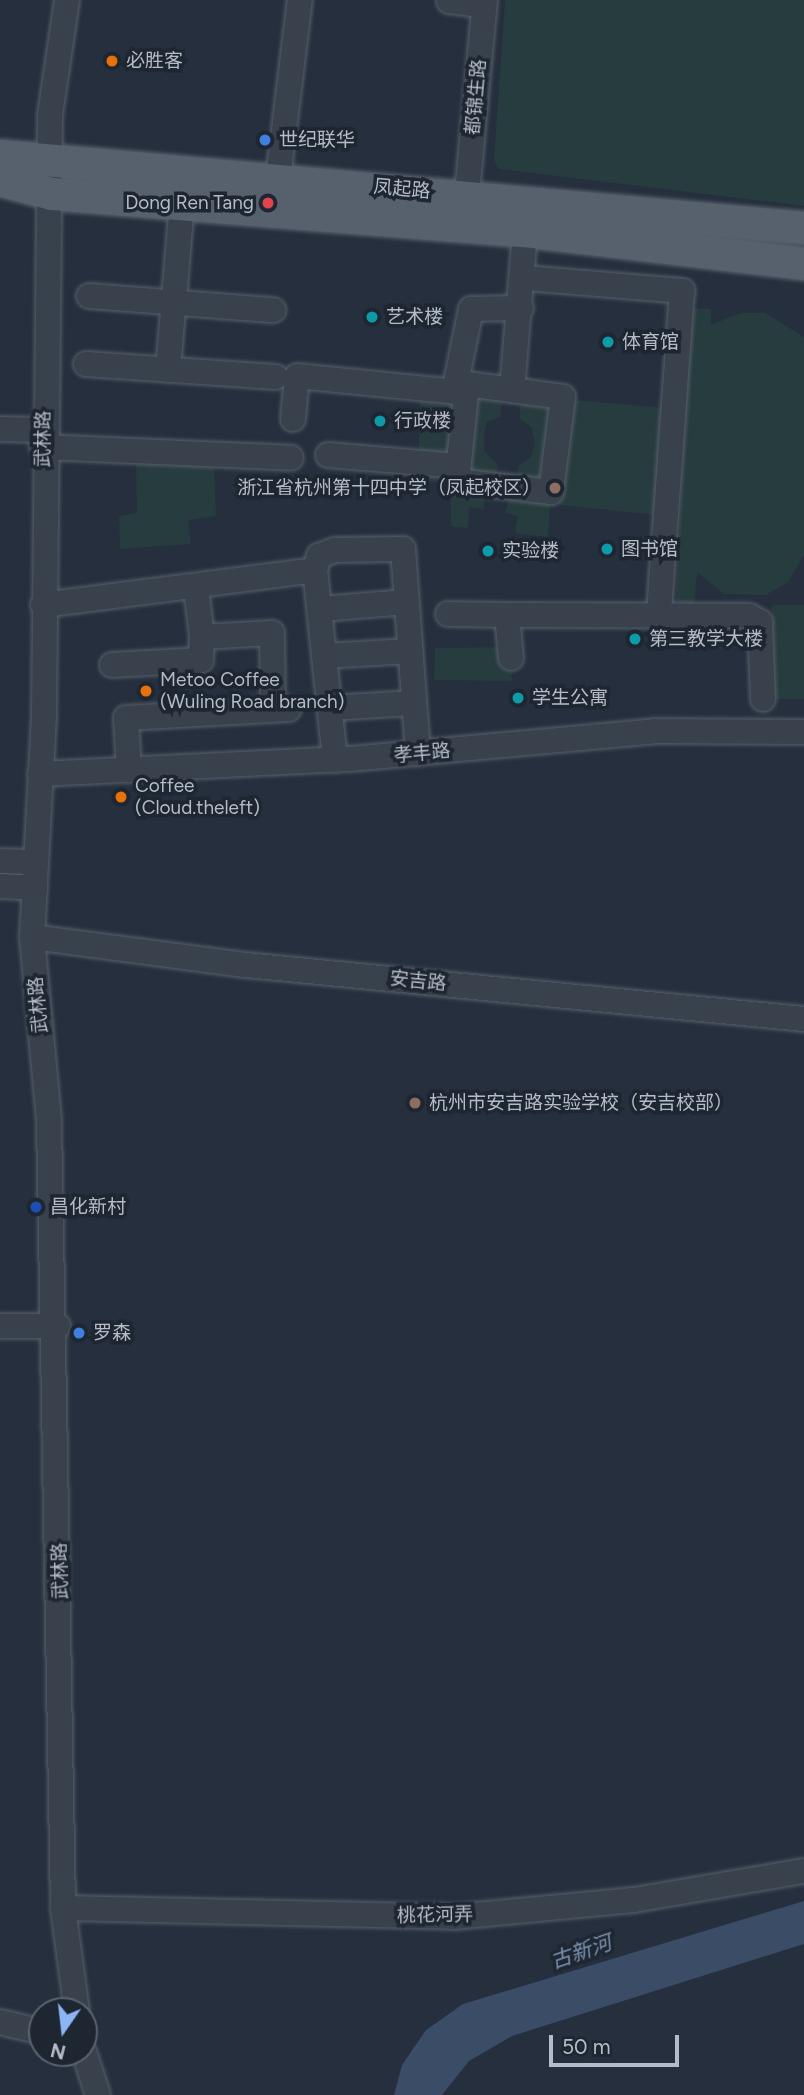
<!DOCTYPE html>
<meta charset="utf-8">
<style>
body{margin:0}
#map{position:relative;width:804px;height:2095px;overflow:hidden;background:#252f3d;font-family:Figtree,"Noto Sans SC",sans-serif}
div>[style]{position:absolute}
.green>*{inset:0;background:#273c3e}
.water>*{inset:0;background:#3a4c66}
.roads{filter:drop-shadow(0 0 2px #575f6b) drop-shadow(0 0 2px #575f6b)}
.minor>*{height:24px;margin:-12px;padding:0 12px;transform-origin:12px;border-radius:12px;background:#39414d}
.major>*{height:32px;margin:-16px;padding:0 16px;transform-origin:16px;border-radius:16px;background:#57606d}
.dots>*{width:19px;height:19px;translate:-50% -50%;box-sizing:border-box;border:4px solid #1e2632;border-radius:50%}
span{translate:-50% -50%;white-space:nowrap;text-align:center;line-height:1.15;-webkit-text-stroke:7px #1e2632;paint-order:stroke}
.poi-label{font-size:19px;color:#b5bcc8}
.left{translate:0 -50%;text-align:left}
.right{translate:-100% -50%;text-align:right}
.street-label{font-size:19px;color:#b5bcc8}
.water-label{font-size:21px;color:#7c92b0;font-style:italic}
.north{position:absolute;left:28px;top:1997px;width:70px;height:70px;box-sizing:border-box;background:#1e2632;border:2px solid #5a626e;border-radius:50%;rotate:194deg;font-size:19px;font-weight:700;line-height:28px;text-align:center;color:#b5bcc8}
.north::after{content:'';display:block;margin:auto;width:24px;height:32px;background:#8db5f5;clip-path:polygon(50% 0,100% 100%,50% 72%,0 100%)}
.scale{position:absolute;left:549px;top:2035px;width:130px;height:32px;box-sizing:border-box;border:4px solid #b5bcc8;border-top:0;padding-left:9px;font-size:21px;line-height:24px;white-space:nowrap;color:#b5bcc8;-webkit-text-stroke:5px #1e2632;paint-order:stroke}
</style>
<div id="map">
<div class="green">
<div style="clip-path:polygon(505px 0,804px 0,804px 206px,499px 169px,494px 160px)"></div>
<div style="clip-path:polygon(690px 309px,711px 309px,711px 325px,740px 313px,765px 313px,804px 337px,804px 555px,788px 582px,766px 595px,724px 594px,697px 572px,694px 604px,676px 602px)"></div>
<div style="clip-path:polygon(472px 395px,502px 398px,500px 417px,487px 422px,484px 434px,484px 451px,498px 464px,494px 485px,467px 482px)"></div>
<div style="clip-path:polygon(420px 398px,452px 400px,449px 483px,418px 480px)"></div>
<div style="clip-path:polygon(521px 400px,552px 405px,544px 485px,516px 487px,518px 466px,531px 457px,535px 443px,531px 427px,519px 418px)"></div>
<div style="clip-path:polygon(574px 400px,666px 408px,659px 515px,559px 505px)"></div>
<div style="clip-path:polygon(136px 461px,214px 463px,216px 516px,188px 520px,191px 544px,120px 549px,119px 516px,137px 513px)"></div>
<div style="clip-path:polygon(451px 492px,485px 496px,484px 509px,469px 507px,468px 528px,451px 526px)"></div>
<div style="clip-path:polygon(509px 500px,550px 503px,548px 537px,515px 533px,518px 516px,505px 513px)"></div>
<div style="clip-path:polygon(772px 605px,804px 605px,804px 699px,772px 699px)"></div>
<div style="clip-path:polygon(510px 647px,512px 681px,434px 680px,435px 648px)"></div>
</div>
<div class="water">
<div style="clip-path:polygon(804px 1901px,804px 1944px,512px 2036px,469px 2061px,442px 2095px,394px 2095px,402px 2065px,426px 2030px,463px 2004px)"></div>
</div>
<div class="roads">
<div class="minor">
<div style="left:67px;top:0;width:116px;rotate:98.4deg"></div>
<div style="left:50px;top:115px;width:601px;rotate:90.57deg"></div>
<div style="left:44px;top:716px;width:221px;rotate:93.1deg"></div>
<div style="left:32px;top:937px;width:185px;rotate:84.7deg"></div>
<div style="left:49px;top:1121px;width:787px;rotate:88.98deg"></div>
<div style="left:63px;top:1908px;width:104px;rotate:82.3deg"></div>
<div style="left:449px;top:1px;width:35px;rotate:7deg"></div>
<div style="left:278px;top:178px;width:179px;rotate:-83deg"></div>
<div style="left:467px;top:194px;width:195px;rotate:-84.7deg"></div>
<div style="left:525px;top:278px;width:158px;rotate:4.7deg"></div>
<div style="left:682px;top:291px;width:325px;rotate:94.1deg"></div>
<div style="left:89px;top:296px;width:185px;rotate:4.4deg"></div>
<div style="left:86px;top:364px;width:190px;rotate:3.9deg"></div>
<div style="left:168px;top:370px;width:167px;rotate:-85.2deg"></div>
<div style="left:467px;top:384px;width:97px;rotate:7.7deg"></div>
<div style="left:563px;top:397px;width:96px;rotate:97.2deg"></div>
<div style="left:551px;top:492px;width:95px;rotate:-173.3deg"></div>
<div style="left:457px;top:481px;width:98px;rotate:-84.1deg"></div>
<div style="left:512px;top:390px;width:160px;rotate:-85.3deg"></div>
<div style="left:454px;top:392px;width:85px;rotate:-78.4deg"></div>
<div style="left:471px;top:309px;width:50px;rotate:-1.1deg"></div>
<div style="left:293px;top:419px;width:43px;rotate:-84.7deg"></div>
<div style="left:297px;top:376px;width:170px;rotate:5.7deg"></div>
<div style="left:0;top:429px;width:42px;rotate:1.4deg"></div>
<div style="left:42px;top:447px;width:249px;rotate:2.5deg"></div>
<div style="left:328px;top:455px;width:130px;rotate:4.8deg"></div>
<div style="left:315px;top:570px;width:191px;rotate:84deg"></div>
<div style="left:196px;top:588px;width:49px;rotate:83deg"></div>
<div style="left:43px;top:605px;width:274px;rotate:-7.3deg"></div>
<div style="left:315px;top:570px;width:15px;rotate:-74deg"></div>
<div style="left:319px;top:556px;width:17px;rotate:-21deg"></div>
<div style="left:335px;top:550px;width:68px;rotate:-0.8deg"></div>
<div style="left:403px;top:549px;width:205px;rotate:85.8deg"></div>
<div style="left:320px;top:609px;width:87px;rotate:-4.6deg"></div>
<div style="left:448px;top:614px;width:59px;rotate:1deg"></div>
<div style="left:324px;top:656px;width:86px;rotate:-3.3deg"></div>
<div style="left:511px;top:658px;width:43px;rotate:-95.3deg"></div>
<div style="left:507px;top:615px;width:242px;rotate:0.2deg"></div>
<div style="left:749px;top:616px;width:13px;rotate:29deg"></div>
<div style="left:760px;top:622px;width:77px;rotate:87.8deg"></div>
<div style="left:112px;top:665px;width:89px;rotate:-3.2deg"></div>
<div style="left:201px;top:660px;width:23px;rotate:-88deg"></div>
<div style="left:202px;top:637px;width:70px;rotate:-3.3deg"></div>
<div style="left:272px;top:633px;width:76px;rotate:89.2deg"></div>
<div style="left:330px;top:708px;width:84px;rotate:-3.4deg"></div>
<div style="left:129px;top:770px;width:52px;rotate:-93.3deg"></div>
<div style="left:126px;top:718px;width:163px;rotate:-3.2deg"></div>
<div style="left:40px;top:774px;width:310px;rotate:-2.8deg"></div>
<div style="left:350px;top:759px;width:306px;rotate:-5.2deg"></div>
<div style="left:655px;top:731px;width:149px;rotate:0.4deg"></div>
<div style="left:0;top:861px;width:35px;rotate:2deg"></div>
<div style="left:0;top:886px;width:35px;rotate:3deg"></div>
<div style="left:32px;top:937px;width:216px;rotate:7.5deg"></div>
<div style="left:246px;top:965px;width:561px;rotate:5.53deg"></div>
<div style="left:0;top:1326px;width:58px"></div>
<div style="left:63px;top:1908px;width:391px;rotate:1.3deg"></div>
<div style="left:454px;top:1917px;width:181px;rotate:-5.4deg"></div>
<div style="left:634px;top:1900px;width:172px;rotate:-9.7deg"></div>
<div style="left:0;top:2022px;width:43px;rotate:13.4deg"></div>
<div style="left:84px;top:2052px;width:45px;rotate:72deg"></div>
</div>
<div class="major">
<div style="left:0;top:156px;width:807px;rotate:5.12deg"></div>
<div style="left:0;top:180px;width:54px;rotate:15.1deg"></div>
<div style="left:52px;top:194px;width:474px;rotate:4.5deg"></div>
<div style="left:525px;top:231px;width:281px;rotate:6.7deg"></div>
</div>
</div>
<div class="dots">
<div style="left:112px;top:61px;background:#e8710a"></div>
<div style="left:265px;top:140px;background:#3f7fe0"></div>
<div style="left:268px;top:203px;background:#e0444e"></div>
<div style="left:372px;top:317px;background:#0f9aa8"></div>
<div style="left:608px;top:342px;background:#0f9aa8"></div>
<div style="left:380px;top:421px;background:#0f9aa8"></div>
<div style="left:555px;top:488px;background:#8d6e63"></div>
<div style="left:607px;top:549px;background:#0f9aa8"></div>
<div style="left:488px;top:551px;background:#0f9aa8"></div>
<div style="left:635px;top:639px;background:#0f9aa8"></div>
<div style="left:146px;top:691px;background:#e8710a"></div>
<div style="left:518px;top:698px;background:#0f9aa8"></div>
<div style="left:121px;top:797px;background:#e8710a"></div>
<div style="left:415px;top:1103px;background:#8d6e63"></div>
<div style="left:36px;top:1207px;background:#1a4fb4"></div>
<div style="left:79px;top:1333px;background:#3f7fe0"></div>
</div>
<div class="poi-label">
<span class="left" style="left:126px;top:61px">必胜客</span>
<span class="left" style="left:279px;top:140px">世纪联华</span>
<span class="right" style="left:254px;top:203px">Dong Ren Tang</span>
<span class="left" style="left:386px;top:317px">艺术楼</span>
<span class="left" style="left:622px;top:342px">体育馆</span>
<span class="left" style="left:394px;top:421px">行政楼</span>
<span class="right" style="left:541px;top:488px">浙江省杭州第十四中学（凤起校区）</span>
<span class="left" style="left:621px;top:549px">图书馆</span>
<span class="left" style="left:502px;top:551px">实验楼</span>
<span class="left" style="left:649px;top:639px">第三教学大楼</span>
<span class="left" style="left:160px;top:691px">Metoo Coffee<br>(Wuling Road branch)</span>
<span class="left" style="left:532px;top:698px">学生公寓</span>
<span class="left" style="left:135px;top:797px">Coffee<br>(Cloud.theleft)</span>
<span class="left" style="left:429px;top:1103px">杭州市安吉路实验学校（安吉校部）</span>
<span class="left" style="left:50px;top:1207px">昌化新村</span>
<span class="left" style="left:93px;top:1333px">罗森</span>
</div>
<div class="street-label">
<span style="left:476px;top:97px;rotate:-85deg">都锦生路</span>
<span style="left:402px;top:189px;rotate:5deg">凤起路</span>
<span style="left:43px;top:439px;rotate:-89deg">武林路</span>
<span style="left:422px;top:753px;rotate:-5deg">孝丰路</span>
<span style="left:418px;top:981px;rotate:6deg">安吉路</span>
<span style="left:38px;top:1005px;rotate:-95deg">武林路</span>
<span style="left:60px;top:1571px;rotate:-91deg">武林路</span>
<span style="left:435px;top:1915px;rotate:-1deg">桃花河弄</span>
</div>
<div class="water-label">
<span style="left:581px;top:1952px;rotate:-19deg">古新河</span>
</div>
<div class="north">N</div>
<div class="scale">50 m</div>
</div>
